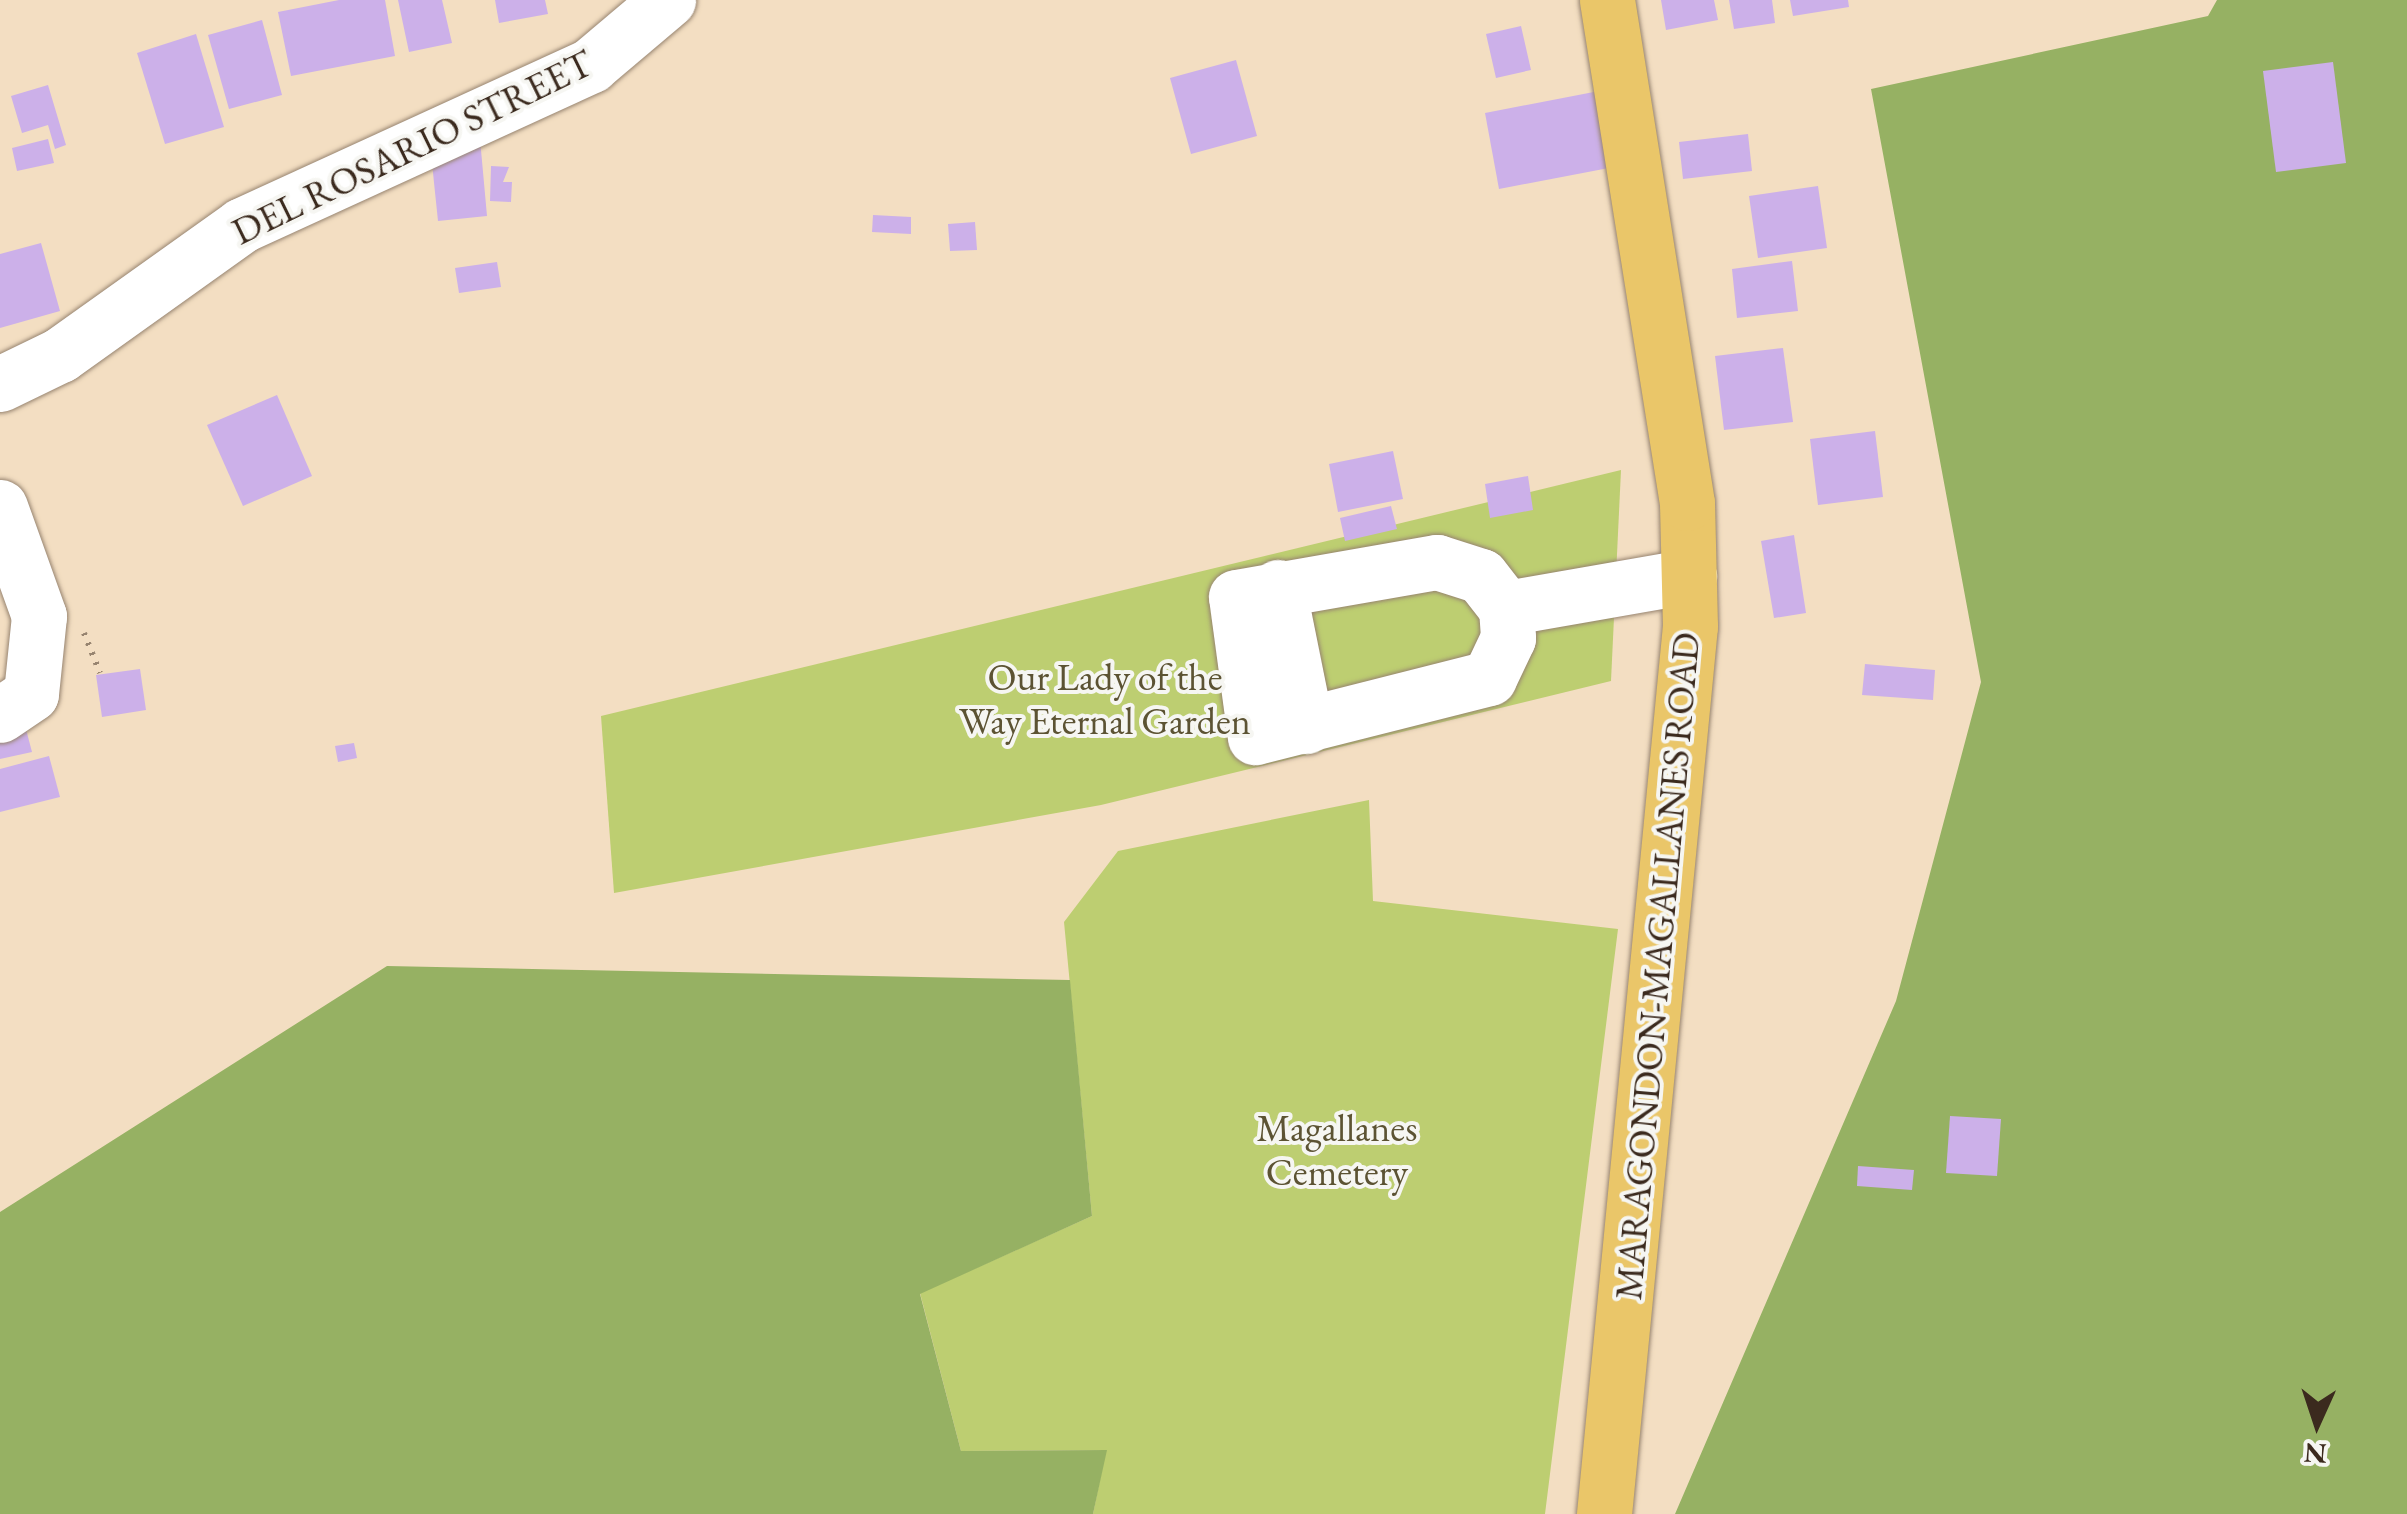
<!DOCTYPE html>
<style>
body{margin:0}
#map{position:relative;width:2407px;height:1514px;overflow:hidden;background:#f3dec2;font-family:"EB Garamond",serif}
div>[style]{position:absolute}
.green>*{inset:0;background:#bdce71}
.forest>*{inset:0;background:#96b163}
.building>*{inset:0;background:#ccb0e9}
.path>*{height:6px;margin-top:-3px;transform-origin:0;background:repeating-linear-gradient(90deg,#978470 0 2.5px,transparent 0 10.5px)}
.roads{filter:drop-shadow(0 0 2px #978470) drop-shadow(0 0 2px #978470)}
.minor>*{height:55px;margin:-27.5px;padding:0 27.5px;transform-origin:27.5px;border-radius:27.5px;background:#fff}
.major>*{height:55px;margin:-27.5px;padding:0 27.5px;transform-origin:27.5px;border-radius:27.5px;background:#eac669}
span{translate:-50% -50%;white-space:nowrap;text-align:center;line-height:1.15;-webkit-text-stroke:8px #f6f6f2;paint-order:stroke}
.street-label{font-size:38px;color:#3b2a1e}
.park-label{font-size:38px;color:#5c5333}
.north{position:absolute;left:2267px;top:1374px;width:100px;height:100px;-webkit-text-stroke:8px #f6f6f2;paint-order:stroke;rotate:183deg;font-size:28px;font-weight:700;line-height:40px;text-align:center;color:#3b2a1e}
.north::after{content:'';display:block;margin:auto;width:35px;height:45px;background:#3b2a1e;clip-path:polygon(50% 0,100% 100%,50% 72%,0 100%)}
</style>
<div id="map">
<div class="green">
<div style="clip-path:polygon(1621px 470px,1611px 681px,1101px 805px,614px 893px,601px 716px)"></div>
<div style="clip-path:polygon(1369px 800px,1373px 901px,1618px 929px,1545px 1514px,1093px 1514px,1106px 1450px,961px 1451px,920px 1293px,1092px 1216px,1064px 922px,1118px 851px)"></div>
</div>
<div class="forest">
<div style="clip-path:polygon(2217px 0,2407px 0,2407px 1514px,1675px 1514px,1896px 1001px,1981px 682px,1871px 89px,2208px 16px)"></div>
<div style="clip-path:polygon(387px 966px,1070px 980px,1092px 1216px,920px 1294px,961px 1451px,1107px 1450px,1093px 1514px,0 1514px,0 1212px)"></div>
</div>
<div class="building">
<div style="clip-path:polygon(339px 0,385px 0,395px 56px,291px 76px,278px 12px)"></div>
<div style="clip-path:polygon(398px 0,442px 0,452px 43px,409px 52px)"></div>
<div style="clip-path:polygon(495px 0,545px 0,548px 14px,499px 23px)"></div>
<div style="clip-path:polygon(1661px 0,1714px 0,1718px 20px,1666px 30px)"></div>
<div style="clip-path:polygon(1729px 0,1772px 0,1775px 23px,1734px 29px)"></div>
<div style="clip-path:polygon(1790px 0,1848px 0,1849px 7px,1793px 16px)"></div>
<div style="clip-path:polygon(262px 20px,282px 95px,229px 109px,208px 35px)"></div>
<div style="clip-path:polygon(1521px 26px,1531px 70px,1496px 78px,1486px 34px)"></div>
<div style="clip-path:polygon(196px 34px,224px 127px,165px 144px,137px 53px)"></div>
<div style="clip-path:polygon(1236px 60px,1257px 136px,1191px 154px,1170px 78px)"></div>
<div style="clip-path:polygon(2333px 62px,2346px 163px,2276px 172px,2263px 71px)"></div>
<div style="clip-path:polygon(48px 85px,66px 145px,55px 149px,48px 125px,22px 133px,11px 96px)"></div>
<div style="clip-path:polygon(1599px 91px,1614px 167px,1499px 189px,1485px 113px)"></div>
<div style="clip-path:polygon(1748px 134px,1752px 171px,1683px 179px,1679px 142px)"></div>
<div style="clip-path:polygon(48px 139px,54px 163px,17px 171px,12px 148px)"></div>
<div style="clip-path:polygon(480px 139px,487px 216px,438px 221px,430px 144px)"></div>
<div style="clip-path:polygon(491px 166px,509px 167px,503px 182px,512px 182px,511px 202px,490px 201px)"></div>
<div style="clip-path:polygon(1818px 186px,1827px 248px,1758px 258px,1749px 196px)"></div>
<div style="clip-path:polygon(873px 215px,911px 217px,911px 234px,872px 232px)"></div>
<div style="clip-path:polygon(975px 222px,977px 250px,950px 251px,948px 224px)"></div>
<div style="clip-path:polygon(41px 243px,60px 311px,0 328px,0 254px)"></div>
<div style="clip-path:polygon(1792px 261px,1798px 311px,1737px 318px,1732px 269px)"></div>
<div style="clip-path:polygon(497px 262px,501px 287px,459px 293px,455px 268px)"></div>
<div style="clip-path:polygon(1783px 348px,1793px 422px,1724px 430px,1715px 356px)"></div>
<div style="clip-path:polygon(277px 395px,312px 476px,243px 506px,207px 425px)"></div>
<div style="clip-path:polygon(1875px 431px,1883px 497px,1818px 505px,1810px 439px)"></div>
<div style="clip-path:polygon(1393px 451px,1403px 499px,1338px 512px,1329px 464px)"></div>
<div style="clip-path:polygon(1528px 476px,1533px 510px,1490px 518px,1485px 484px)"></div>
<div style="clip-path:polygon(1391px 506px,1397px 529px,1345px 541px,1340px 518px)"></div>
<div style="clip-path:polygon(1794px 535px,1806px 613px,1774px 618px,1761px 541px)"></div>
<div style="clip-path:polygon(1865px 664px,1935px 670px,1933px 700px,1862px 695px)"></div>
<div style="clip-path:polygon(140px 669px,146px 710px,102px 717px,96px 675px)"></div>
<div style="clip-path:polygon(23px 718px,32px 752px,0 759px,0 724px)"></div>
<div style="clip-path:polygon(354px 743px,357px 758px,338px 762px,335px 746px)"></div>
<div style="clip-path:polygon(49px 756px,60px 797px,0 812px,0 769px)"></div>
<div style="clip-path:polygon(1950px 1116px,2001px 1119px,1997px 1176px,1946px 1173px)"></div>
<div style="clip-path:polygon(1858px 1166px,1914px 1170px,1912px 1190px,1857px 1186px)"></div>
</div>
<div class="path">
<div style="left:84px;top:633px;width:43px;rotate:68.2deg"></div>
</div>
<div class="roads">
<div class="minor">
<div style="left:0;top:384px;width:67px;rotate:-25.8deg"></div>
<div style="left:60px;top:355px;width:224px;rotate:-35.5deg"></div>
<div style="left:242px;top:225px;width:384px;rotate:-24.6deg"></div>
<div style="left:591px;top:65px;width:101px;rotate:-40.2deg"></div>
<div style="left:0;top:507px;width:116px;rotate:70.3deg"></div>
<div style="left:39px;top:616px;width:78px;rotate:95.9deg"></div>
<div style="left:31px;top:694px;width:37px;rotate:146deg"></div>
<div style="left:1437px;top:562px;width:46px;rotate:17.7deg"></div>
<div style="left:1481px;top:576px;width:41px;rotate:52deg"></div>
<div style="left:1506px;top:608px;width:30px;rotate:86deg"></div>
<div style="left:1508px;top:638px;width:44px;rotate:115.4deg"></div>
<div style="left:1489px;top:678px;width:241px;rotate:165.8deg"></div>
<div style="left:1255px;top:737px;width:141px;rotate:-97.7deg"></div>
<div style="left:1236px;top:597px;width:204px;rotate:-9.9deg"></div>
<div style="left:1278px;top:587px;width:142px;rotate:78.6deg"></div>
<div style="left:1506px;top:608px;width:186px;rotate:-9.9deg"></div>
</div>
<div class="major">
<div style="left:1604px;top:1514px;width:892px;rotate:-84.47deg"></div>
<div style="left:1690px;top:626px;width:123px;rotate:-91.4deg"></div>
<div style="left:1687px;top:503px;width:509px;rotate:-99.04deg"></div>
</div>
</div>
<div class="street-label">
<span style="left:412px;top:147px;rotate:-26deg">DEL ROSARIO STREET</span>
<span style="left:1657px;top:966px;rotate:-85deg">MARAGONDON-MAGALLANES ROAD</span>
</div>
<div class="park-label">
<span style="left:1105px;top:699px">Our Lady of the<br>Way Eternal Garden</span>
<span style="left:1337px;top:1150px">Magallanes<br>Cemetery</span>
</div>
<div class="north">N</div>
</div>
